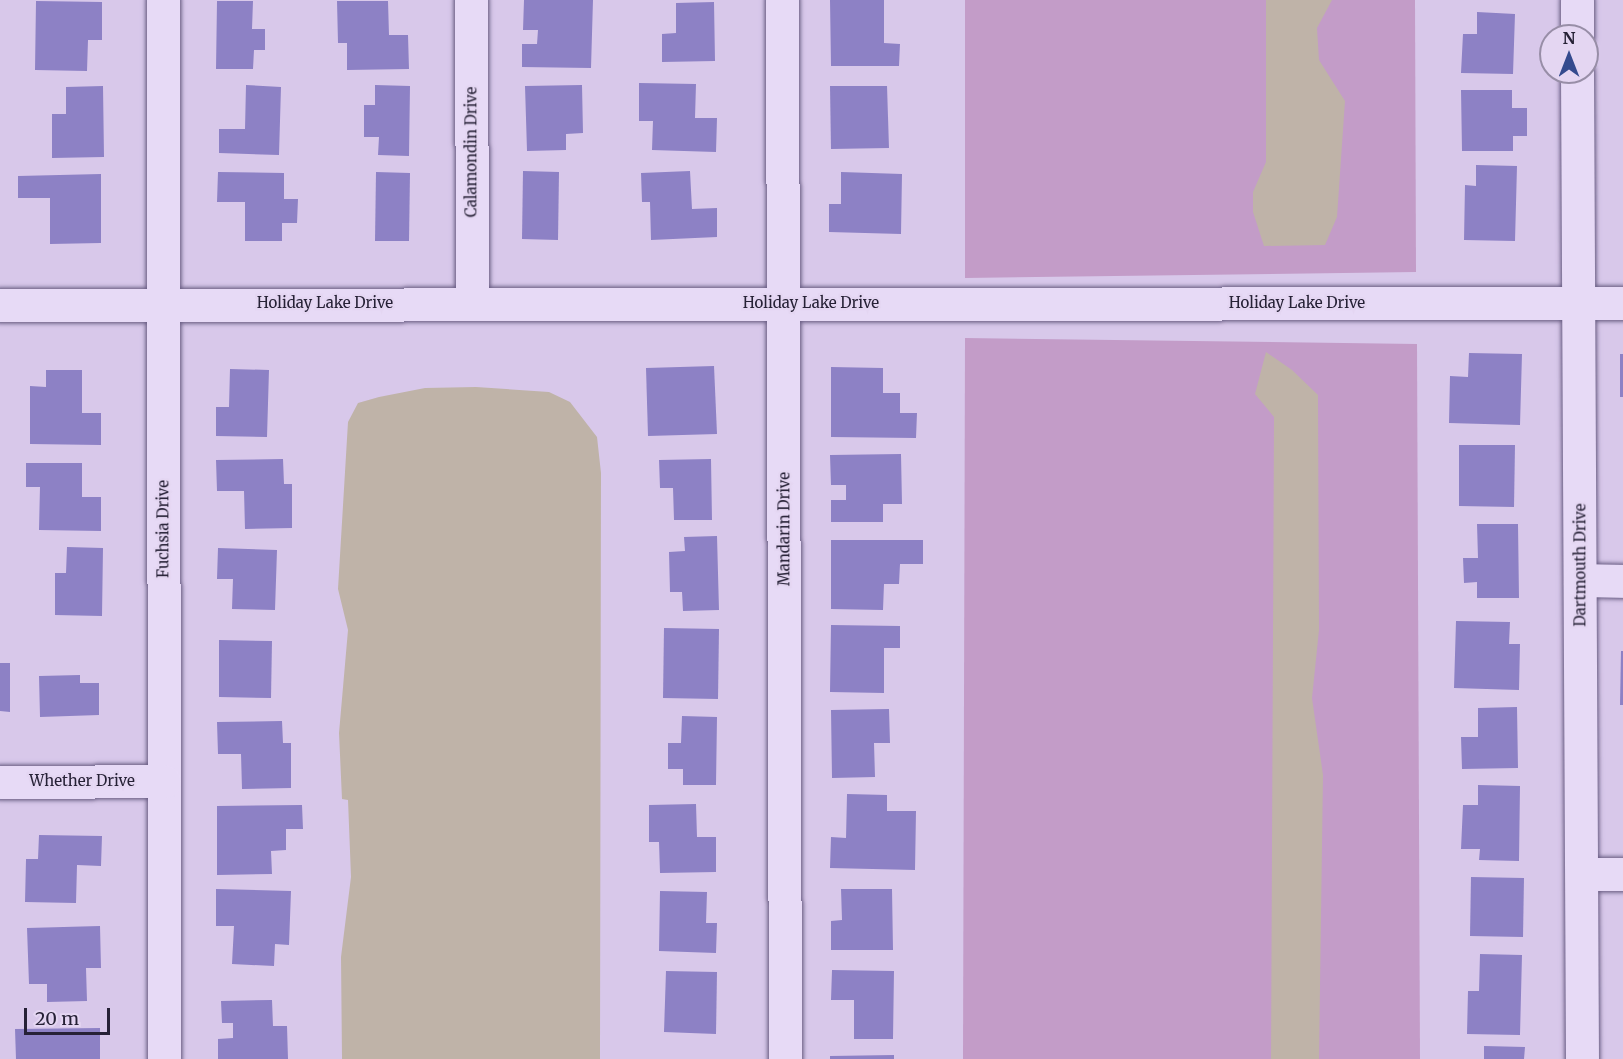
<!DOCTYPE html>
<style>
body{margin:0}
#map{position:relative;width:1623px;height:1059px;overflow:hidden;background:#d8c8ea;font-family:Merriweather,serif}
div>[style]{position:absolute}
.green>*{inset:0;background:#c39cc8}
.water>*{inset:0;background:#bfb3a8}
.building>*{inset:0;background:#8d81c5}
.roads{filter:drop-shadow(0 0 2px #6a5e84) drop-shadow(0 0 2px #6a5e84)}
.minor>*{height:33px;margin:-16.5px;padding:0 16.5px;transform-origin:16.5px;border-radius:16.5px;background:#e7daf6}
span{translate:-50% -50%;white-space:nowrap;text-align:center;line-height:1.15;-webkit-text-stroke:4.5px #e4d6f2;paint-order:stroke}
.street-label{font-size:15px;color:#262136}
.north{position:absolute;left:1539px;top:24px;width:60px;height:60px;box-sizing:border-box;background:#e4d6f2;border:2px solid #988ea7;border-radius:50%;rotate:0deg;font-size:16px;font-weight:700;line-height:24px;text-align:center;color:#262136}
.north::after{content:'';display:block;margin:auto;width:21px;height:27px;background:#344a8e;clip-path:polygon(50% 0,100% 100%,50% 72%,0 100%)}
.scale{position:absolute;left:24px;top:1008px;width:86px;height:27px;box-sizing:border-box;border:3px solid #262136;border-top:0;padding-left:8px;font-size:18px;line-height:21px;white-space:nowrap;color:#262136;-webkit-text-stroke:4px #e4d6f2;paint-order:stroke}
</style>
<div id="map">
<div class="green">
<div style="clip-path:polygon(965px 0,1415px 0,1416px 272px,965px 278px)"></div>
<div style="clip-path:polygon(965px 338px,1417px 344px,1420px 1059px,963px 1059px)"></div>
</div>
<div class="water">
<div style="clip-path:polygon(1266px 0,1332px 0,1317px 28px,1319px 60px,1345px 101px,1337px 217px,1325px 245px,1264px 246px,1253px 212px,1253px 192px,1266px 162px)"></div>
<div style="clip-path:polygon(1266px 352px,1292px 370px,1318px 395px,1319px 630px,1312px 698px,1323px 775px,1319px 1059px,1271px 1059px,1274px 417px,1255px 394px)"></div>
<div style="clip-path:polygon(476px 387px,549px 392px,570px 402px,597px 437px,601px 473px,600px 1059px,342px 1059px,341px 957px,351px 877px,348px 800px,342px 799px,339px 733px,348px 630px,338px 589px,348px 422px,358px 403px,379px 397px,425px 388px)"></div>
</div>
<div class="building">
<div style="clip-path:polygon(524px 0,593px 0,591px 68px,522px 67px,522px 44px,537px 44px,538px 30px,523px 30px)"></div>
<div style="clip-path:polygon(830px 0,884px 0,884px 43px,900px 44px,899px 66px,831px 66px)"></div>
<div style="clip-path:polygon(36px 1px,102px 2px,102px 40px,88px 40px,87px 71px,35px 70px)"></div>
<div style="clip-path:polygon(217px 1px,253px 1px,252px 29px,265px 29px,265px 50px,254px 50px,253px 69px,216px 69px)"></div>
<div style="clip-path:polygon(337px 1px,388px 1px,389px 35px,408px 35px,409px 69px,347px 70px,347px 43px,338px 43px)"></div>
<div style="clip-path:polygon(714px 2px,715px 61px,662px 62px,662px 34px,676px 33px,676px 3px)"></div>
<div style="clip-path:polygon(1477px 12px,1515px 14px,1513px 74px,1461px 73px,1463px 34px,1477px 34px)"></div>
<div style="clip-path:polygon(639px 83px,696px 84px,695px 118px,717px 118px,716px 152px,652px 150px,653px 121px,639px 121px)"></div>
<div style="clip-path:polygon(246px 85px,281px 87px,279px 155px,219px 153px,219px 129px,245px 129px)"></div>
<div style="clip-path:polygon(375px 85px,410px 86px,409px 156px,378px 155px,379px 137px,364px 137px,364px 105px,375px 105px)"></div>
<div style="clip-path:polygon(582px 85px,583px 133px,566px 134px,566px 150px,527px 151px,525px 86px)"></div>
<div style="clip-path:polygon(103px 86px,104px 157px,52px 158px,52px 114px,66px 114px,66px 87px)"></div>
<div style="clip-path:polygon(830px 86px,887px 86px,889px 148px,831px 149px)"></div>
<div style="clip-path:polygon(1461px 90px,1512px 90px,1512px 108px,1527px 108px,1527px 136px,1513px 136px,1513px 151px,1462px 151px)"></div>
<div style="clip-path:polygon(1476px 165px,1517px 166px,1515px 241px,1464px 240px,1465px 185px,1476px 186px)"></div>
<div style="clip-path:polygon(523px 171px,559px 172px,558px 240px,522px 239px)"></div>
<div style="clip-path:polygon(690px 171px,692px 209px,717px 208px,717px 237px,651px 240px,650px 202px,642px 202px,641px 173px)"></div>
<div style="clip-path:polygon(218px 172px,284px 173px,284px 199px,298px 199px,297px 223px,282px 223px,282px 241px,245px 241px,245px 202px,217px 202px)"></div>
<div style="clip-path:polygon(376px 172px,410px 173px,409px 241px,375px 241px)"></div>
<div style="clip-path:polygon(841px 172px,902px 174px,901px 234px,829px 232px,829px 204px,841px 204px)"></div>
<div style="clip-path:polygon(101px 174px,101px 243px,50px 244px,50px 198px,18px 198px,18px 176px)"></div>
<div style="clip-path:polygon(1469px 353px,1522px 354px,1520px 425px,1449px 423px,1450px 376px,1468px 377px)"></div>
<div style="clip-path:polygon(1620px 354px,1623px 354px,1623px 397px,1620px 397px)"></div>
<div style="clip-path:polygon(714px 366px,717px 434px,648px 436px,646px 368px)"></div>
<div style="clip-path:polygon(831px 367px,883px 368px,883px 393px,900px 393px,900px 413px,917px 413px,916px 438px,831px 437px)"></div>
<div style="clip-path:polygon(230px 369px,269px 370px,267px 437px,216px 436px,216px 407px,229px 407px)"></div>
<div style="clip-path:polygon(46px 370px,82px 370px,82px 413px,101px 413px,101px 445px,30px 444px,30px 386px,46px 387px)"></div>
<div style="clip-path:polygon(1459px 445px,1515px 445px,1514px 507px,1459px 506px)"></div>
<div style="clip-path:polygon(901px 454px,902px 504px,883px 504px,883px 522px,831px 522px,831px 500px,846px 500px,846px 485px,831px 485px,830px 455px)"></div>
<div style="clip-path:polygon(283px 459px,284px 484px,292px 484px,292px 528px,245px 529px,244px 491px,217px 491px,216px 460px)"></div>
<div style="clip-path:polygon(711px 459px,712px 520px,674px 520px,673px 488px,660px 488px,659px 460px)"></div>
<div style="clip-path:polygon(26px 463px,82px 463px,82px 497px,101px 497px,101px 531px,39px 530px,40px 487px,26px 487px)"></div>
<div style="clip-path:polygon(1477px 524px,1518px 524px,1519px 598px,1477px 598px,1477px 582px,1464px 583px,1463px 558px,1478px 558px)"></div>
<div style="clip-path:polygon(717px 536px,719px 610px,683px 611px,682px 592px,670px 592px,669px 552px,685px 551px,684px 537px)"></div>
<div style="clip-path:polygon(831px 540px,923px 540px,923px 564px,900px 564px,899px 584px,884px 584px,883px 610px,831px 609px)"></div>
<div style="clip-path:polygon(67px 547px,103px 548px,102px 616px,55px 615px,55px 573px,66px 573px)"></div>
<div style="clip-path:polygon(218px 548px,277px 550px,275px 610px,232px 609px,233px 579px,217px 579px)"></div>
<div style="clip-path:polygon(1456px 621px,1510px 622px,1509px 644px,1520px 644px,1519px 690px,1454px 688px)"></div>
<div style="clip-path:polygon(831px 625px,900px 626px,900px 648px,884px 648px,884px 693px,830px 692px)"></div>
<div style="clip-path:polygon(664px 628px,719px 629px,718px 699px,663px 698px)"></div>
<div style="clip-path:polygon(219px 640px,272px 641px,271px 698px,219px 697px)"></div>
<div style="clip-path:polygon(1621px 651px,1623px 651px,1623px 705px,1620px 705px)"></div>
<div style="clip-path:polygon(0 663px,10px 663px,10px 712px,0 711px)"></div>
<div style="clip-path:polygon(80px 675px,80px 683px,99px 683px,99px 715px,40px 717px,39px 676px)"></div>
<div style="clip-path:polygon(1517px 707px,1518px 768px,1462px 769px,1461px 737px,1478px 737px,1478px 708px)"></div>
<div style="clip-path:polygon(889px 709px,890px 743px,874px 743px,875px 777px,832px 778px,831px 710px)"></div>
<div style="clip-path:polygon(682px 716px,717px 717px,716px 785px,683px 785px,683px 769px,668px 769px,668px 743px,681px 743px)"></div>
<div style="clip-path:polygon(282px 721px,283px 743px,291px 743px,291px 788px,242px 789px,241px 754px,218px 754px,217px 722px)"></div>
<div style="clip-path:polygon(1478px 785px,1520px 786px,1519px 861px,1479px 860px,1480px 849px,1461px 849px,1463px 805px,1478px 805px)"></div>
<div style="clip-path:polygon(847px 794px,887px 795px,887px 811px,916px 811px,915px 870px,830px 868px,831px 837px,846px 838px)"></div>
<div style="clip-path:polygon(696px 804px,697px 837px,716px 837px,716px 872px,660px 873px,659px 842px,649px 842px,649px 805px)"></div>
<div style="clip-path:polygon(302px 805px,303px 829px,286px 829px,286px 850px,271px 851px,272px 874px,217px 875px,217px 806px)"></div>
<div style="clip-path:polygon(39px 835px,102px 836px,101px 866px,77px 865px,76px 903px,25px 902px,26px 859px,38px 859px)"></div>
<div style="clip-path:polygon(1471px 877px,1524px 878px,1523px 937px,1470px 936px)"></div>
<div style="clip-path:polygon(216px 889px,291px 891px,289px 945px,275px 944px,274px 966px,232px 964px,234px 926px,216px 926px)"></div>
<div style="clip-path:polygon(841px 889px,892px 889px,893px 950px,831px 950px,831px 921px,842px 920px)"></div>
<div style="clip-path:polygon(660px 891px,707px 892px,706px 923px,717px 923px,716px 953px,659px 951px)"></div>
<div style="clip-path:polygon(100px 926px,101px 968px,86px 968px,87px 1001px,47px 1002px,47px 984px,29px 984px,27px 928px)"></div>
<div style="clip-path:polygon(1480px 954px,1522px 955px,1520px 1035px,1467px 1034px,1468px 991px,1479px 991px)"></div>
<div style="clip-path:polygon(832px 970px,894px 971px,893px 1039px,854px 1039px,854px 1000px,831px 1000px)"></div>
<div style="clip-path:polygon(666px 971px,717px 972px,716px 1034px,664px 1032px)"></div>
<div style="clip-path:polygon(272px 1000px,273px 1026px,287px 1026px,288px 1059px,218px 1059px,218px 1039px,233px 1038px,233px 1023px,222px 1023px,221px 1001px)"></div>
<div style="clip-path:polygon(100px 1028px,100px 1059px,16px 1059px,15px 1029px)"></div>
<div style="clip-path:polygon(1484px 1046px,1525px 1047px,1524px 1059px,1484px 1059px)"></div>
<div style="clip-path:polygon(894px 1055px,894px 1059px,830px 1059px,830px 1056px)"></div>
</div>
<div class="roads">
<div class="minor">
<div style="left:163px;top:0;width:1059px;rotate:89.95deg"></div>
<div style="left:471px;top:0;width:304px;rotate:89.8deg"></div>
<div style="left:782px;top:0;width:1059px;rotate:89.84deg"></div>
<div style="left:1577px;top:0;width:36px;rotate:90deg"></div>
<div style="left:1577px;top:72px;width:987px;rotate:89.71deg"></div>
<div style="left:0;top:305px;width:1623px;rotate:-0.07deg"></div>
<div style="left:1580px;top:580px;width:43px;rotate:1.3deg"></div>
<div style="left:0;top:782px;width:164px;rotate:-0.3deg"></div>
<div style="left:1582px;top:874px;width:41px"></div>
</div>
</div>
<div class="street-label">
<span style="left:471px;top:152px;rotate:-90deg">Calamondin Drive</span>
<span style="left:325px;top:303px">Holiday Lake Drive</span>
<span style="left:811px;top:303px">Holiday Lake Drive</span>
<span style="left:1297px;top:303px">Holiday Lake Drive</span>
<span style="left:163px;top:529px;rotate:-90deg">Fuchsia Drive</span>
<span style="left:784px;top:529px;rotate:-90deg">Mandarin Drive</span>
<span style="left:1580px;top:565px;rotate:-90deg">Dartmouth Drive</span>
<span style="left:82px;top:781px">Whether Drive</span>
</div>
<div class="north">N</div>
<div class="scale">20 m</div>
</div>
